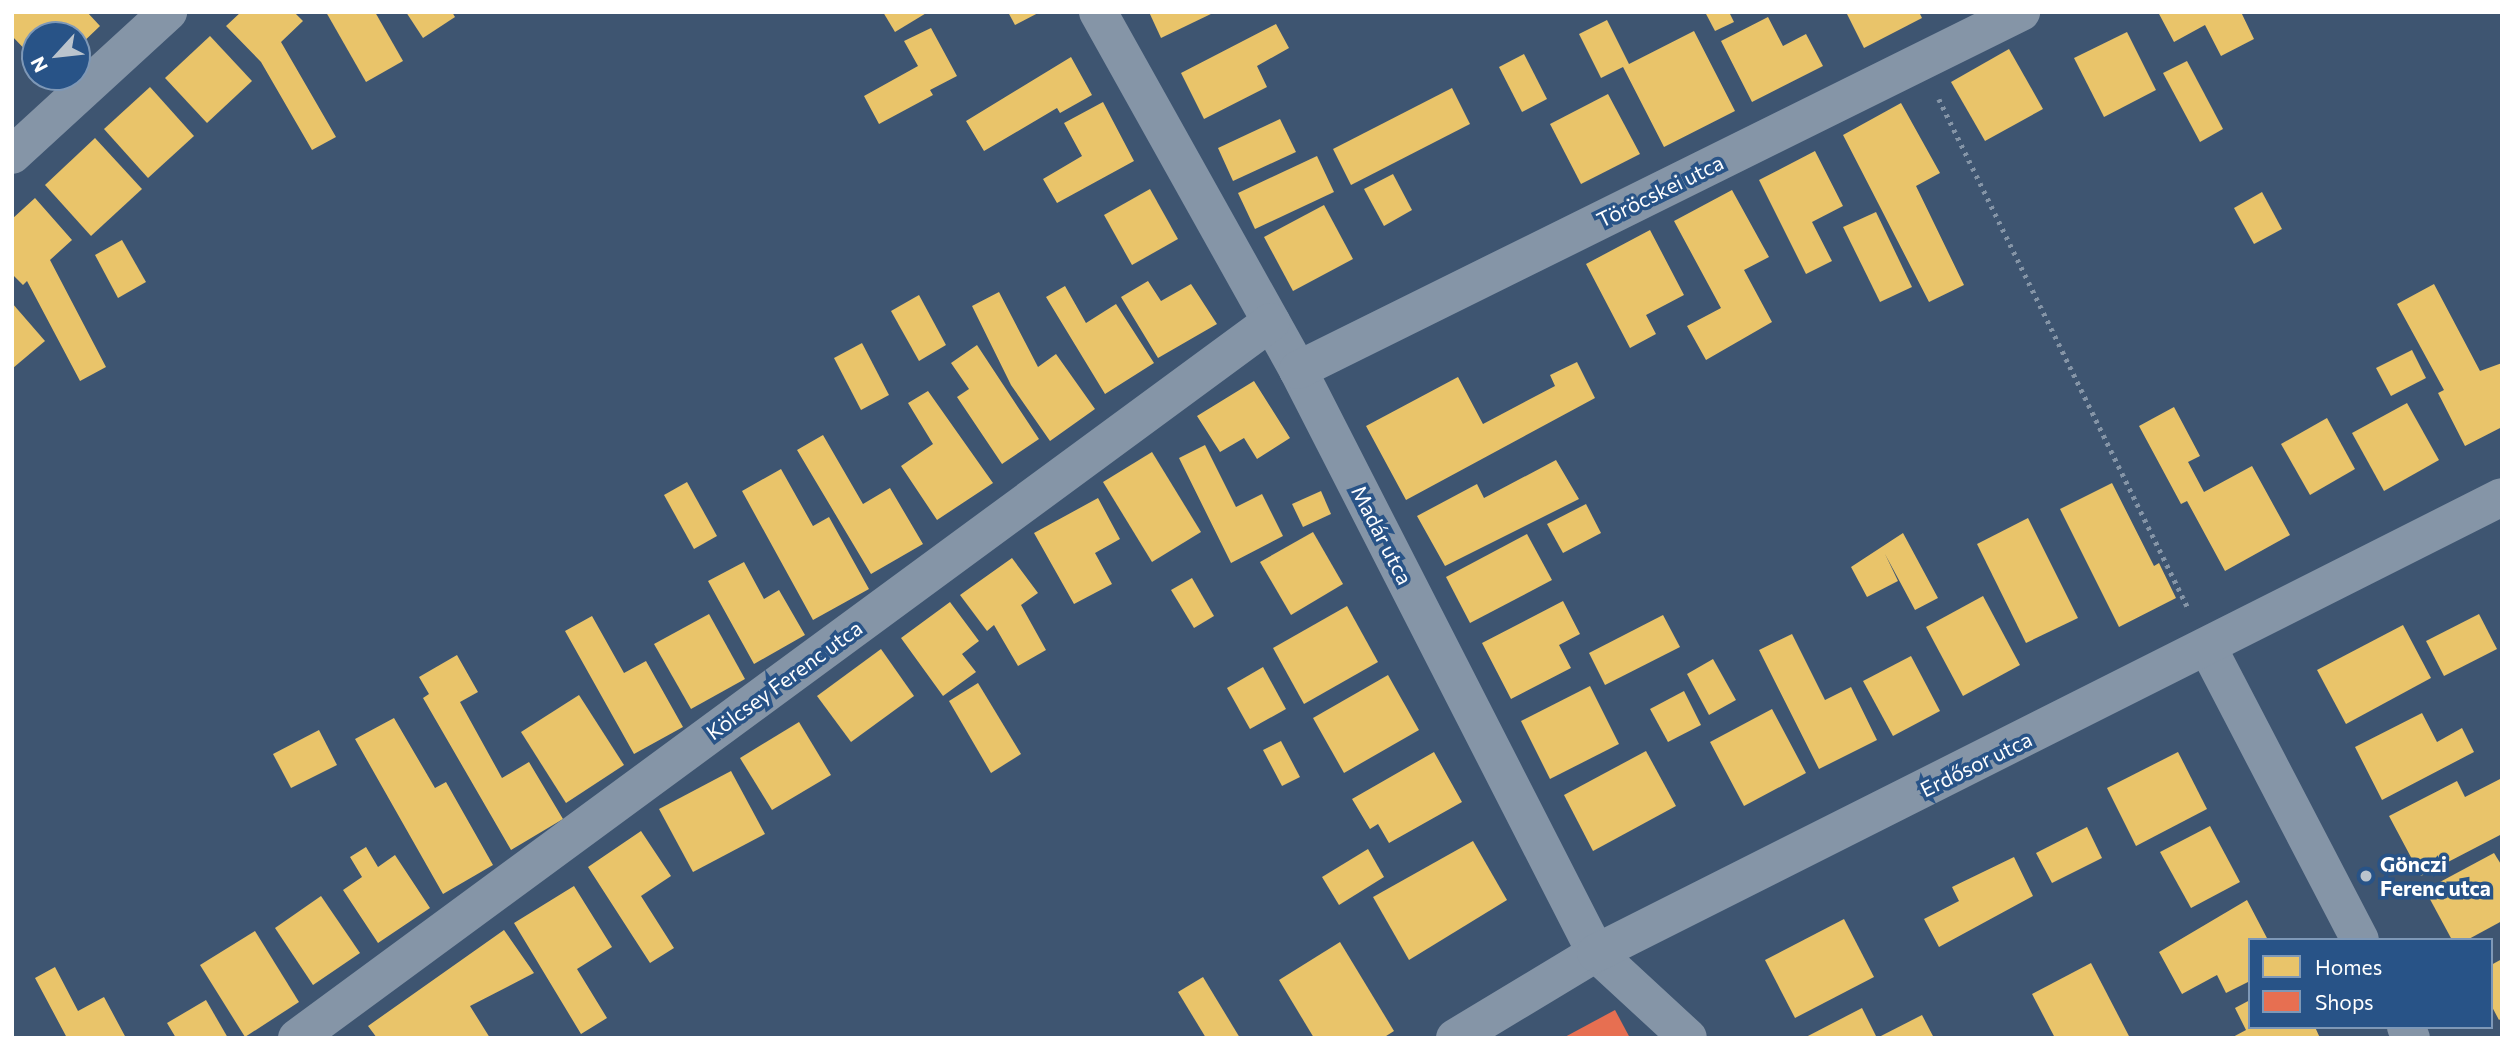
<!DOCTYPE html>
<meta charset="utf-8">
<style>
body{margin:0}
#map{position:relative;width:2514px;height:1050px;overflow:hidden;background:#3e5571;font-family:Commissioner,sans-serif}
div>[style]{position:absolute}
.homes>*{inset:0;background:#e9c46a}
.shops>*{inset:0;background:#e76f51}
.path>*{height:4.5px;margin-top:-2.25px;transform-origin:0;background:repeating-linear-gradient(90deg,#8595a7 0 3.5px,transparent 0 8.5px)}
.minor>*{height:38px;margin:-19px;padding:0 19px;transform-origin:19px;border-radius:19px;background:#8595a7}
.dots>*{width:19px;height:19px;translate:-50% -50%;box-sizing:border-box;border:4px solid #285387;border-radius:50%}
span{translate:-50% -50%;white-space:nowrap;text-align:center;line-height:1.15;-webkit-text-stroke:7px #285387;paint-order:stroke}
.street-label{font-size:21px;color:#fff}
.poi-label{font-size:21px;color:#fff;font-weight:700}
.left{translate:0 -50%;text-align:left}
.frame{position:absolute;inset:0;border:14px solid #fff;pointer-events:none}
.legend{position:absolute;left:2248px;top:938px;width:245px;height:91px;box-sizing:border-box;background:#285387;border:2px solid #7e98b7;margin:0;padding:9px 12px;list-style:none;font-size:21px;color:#fff}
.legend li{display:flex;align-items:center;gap:14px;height:35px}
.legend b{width:35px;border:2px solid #7e98b7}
.north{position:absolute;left:21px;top:21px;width:70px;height:70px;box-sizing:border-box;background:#285387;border:2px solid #7e98b7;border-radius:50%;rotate:243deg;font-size:19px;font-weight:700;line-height:28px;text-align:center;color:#fff}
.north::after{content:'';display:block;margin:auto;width:24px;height:32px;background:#bbc4cd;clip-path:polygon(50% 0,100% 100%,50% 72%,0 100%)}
</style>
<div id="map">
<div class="homes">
<div style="clip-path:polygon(12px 12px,87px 12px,100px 26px,77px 48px,77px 35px,35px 35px,35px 60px,12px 36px)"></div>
<div style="clip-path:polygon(241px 12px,294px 12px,303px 21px,281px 42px,336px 137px,312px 150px,261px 62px,226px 26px)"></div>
<div style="clip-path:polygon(326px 12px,375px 12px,403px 61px,366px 82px)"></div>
<div style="clip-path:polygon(406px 12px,452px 12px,455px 17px,423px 38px)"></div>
<div style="clip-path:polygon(883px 12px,928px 12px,895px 32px)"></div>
<div style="clip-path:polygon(1008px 12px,1040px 12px,1015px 25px)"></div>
<div style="clip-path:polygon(1149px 12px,1215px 12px,1161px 38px)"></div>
<div style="clip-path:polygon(1705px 12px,1729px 12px,1734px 22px,1715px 31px)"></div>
<div style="clip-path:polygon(1846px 12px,1919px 12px,1922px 18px,1864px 48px)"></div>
<div style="clip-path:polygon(2158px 12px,2241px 12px,2254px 39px,2221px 56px,2205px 25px,2174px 42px)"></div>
<div style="clip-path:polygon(1768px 17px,1783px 46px,1806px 34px,1823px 66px,1752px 102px,1721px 41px)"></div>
<div style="clip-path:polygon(1607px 20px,1629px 64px,1694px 31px,1735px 111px,1664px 147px,1623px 67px,1601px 78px,1579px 34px)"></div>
<div style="clip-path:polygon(1276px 24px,1289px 48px,1257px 66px,1267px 87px,1204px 119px,1181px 73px)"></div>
<div style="clip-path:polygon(931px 28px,957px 76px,930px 90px,933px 95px,879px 124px,864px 96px,918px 66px,904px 41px)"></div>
<div style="clip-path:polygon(2127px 32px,2156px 90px,2104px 117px,2074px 58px)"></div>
<div style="clip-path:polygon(210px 36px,252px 81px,207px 123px,165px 78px)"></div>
<div style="clip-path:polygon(2009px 49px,2043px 109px,1985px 141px,1951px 82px)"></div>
<div style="clip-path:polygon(1524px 54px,1547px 99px,1522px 112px,1499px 67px)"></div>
<div style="clip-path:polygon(1071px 57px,1092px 95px,1060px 113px,1057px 108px,984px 151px,966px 121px)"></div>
<div style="clip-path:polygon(2187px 61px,2223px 129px,2200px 142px,2163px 73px)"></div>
<div style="clip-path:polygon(150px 87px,194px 136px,148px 178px,104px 129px)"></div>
<div style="clip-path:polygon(1452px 88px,1470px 124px,1351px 185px,1333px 149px)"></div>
<div style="clip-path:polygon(1608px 94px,1640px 154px,1581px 184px,1550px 124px)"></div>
<div style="clip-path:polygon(1103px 102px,1134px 161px,1057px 203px,1043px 179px,1082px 156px,1064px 123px)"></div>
<div style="clip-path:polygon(1901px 103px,1940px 173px,1916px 186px,1964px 285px,1929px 302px,1843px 135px)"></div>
<div style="clip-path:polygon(1280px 119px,1296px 152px,1233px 181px,1218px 148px)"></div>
<div style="clip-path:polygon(95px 138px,142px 189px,91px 236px,45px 185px)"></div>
<div style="clip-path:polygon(1815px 151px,1843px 206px,1812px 222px,1832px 261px,1806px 274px,1759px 180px)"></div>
<div style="clip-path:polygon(1317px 156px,1334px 192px,1255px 229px,1238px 193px)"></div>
<div style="clip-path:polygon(1393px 174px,1412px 210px,1384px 226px,1364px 189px)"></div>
<div style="clip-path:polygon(1150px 189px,1178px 239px,1132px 265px,1104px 215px)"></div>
<div style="clip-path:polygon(1732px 190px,1769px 257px,1744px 270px,1772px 322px,1706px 360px,1687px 326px,1721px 308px,1674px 221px)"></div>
<div style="clip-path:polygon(2262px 192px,2282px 229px,2254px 244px,2234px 208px)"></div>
<div style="clip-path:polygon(35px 198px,72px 240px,50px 260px,106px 367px,80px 381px,27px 281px,23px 285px,12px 274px,12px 219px)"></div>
<div style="clip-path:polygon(1324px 205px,1353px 259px,1293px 291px,1264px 237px)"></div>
<div style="clip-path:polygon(1876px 212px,1912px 287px,1880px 302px,1843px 227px)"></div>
<div style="clip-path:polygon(1650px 230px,1684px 295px,1646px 315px,1656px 334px,1630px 348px,1586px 264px)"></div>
<div style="clip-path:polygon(122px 240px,146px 282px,118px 298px,95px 255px)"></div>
<div style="clip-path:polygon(1148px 281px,1161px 301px,1191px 284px,1217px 324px,1158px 358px,1121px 297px)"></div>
<div style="clip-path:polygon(2434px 284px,2480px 371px,2502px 363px,2502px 427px,2465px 446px,2438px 393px,2444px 390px,2397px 304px)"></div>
<div style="clip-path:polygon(1065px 286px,1086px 323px,1116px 304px,1154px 363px,1105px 394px,1046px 297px)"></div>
<div style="clip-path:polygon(999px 292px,1038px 367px,1056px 354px,1095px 409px,1050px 441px,1011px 385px,972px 306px)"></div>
<div style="clip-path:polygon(919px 295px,946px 345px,919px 361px,891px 311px)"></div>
<div style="clip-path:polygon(12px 303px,45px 341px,13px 368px,12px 367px)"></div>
<div style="clip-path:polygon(862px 343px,889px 395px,861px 410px,834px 358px)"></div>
<div style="clip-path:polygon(977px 345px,1039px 439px,1002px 464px,957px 397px,969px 389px,951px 363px)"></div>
<div style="clip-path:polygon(2412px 350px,2426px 378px,2391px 396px,2376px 368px)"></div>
<div style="clip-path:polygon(1577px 362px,1595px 398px,1406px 500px,1366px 426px,1458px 377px,1483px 424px,1555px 386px,1550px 375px)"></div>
<div style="clip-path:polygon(1254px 381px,1290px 438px,1257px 459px,1244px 438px,1220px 452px,1197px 416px)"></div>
<div style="clip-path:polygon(928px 391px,993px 483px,937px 520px,901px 466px,933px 444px,908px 403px)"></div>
<div style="clip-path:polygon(2407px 403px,2439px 460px,2384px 491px,2352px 433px)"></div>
<div style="clip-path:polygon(2174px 407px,2200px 456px,2188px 462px,2204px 492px,2252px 466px,2290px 535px,2225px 571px,2187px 501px,2181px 504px,2139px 426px)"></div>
<div style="clip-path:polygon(2327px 418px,2355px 469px,2310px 495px,2281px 444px)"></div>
<div style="clip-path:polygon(823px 435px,863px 504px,890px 488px,923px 544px,871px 574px,797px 450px)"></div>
<div style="clip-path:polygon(1205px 445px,1236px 507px,1262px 494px,1283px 536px,1231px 563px,1179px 458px)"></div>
<div style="clip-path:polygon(1152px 452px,1201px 532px,1152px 562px,1103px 482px)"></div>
<div style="clip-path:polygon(1556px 460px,1579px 499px,1445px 566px,1417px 516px,1477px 484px,1484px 498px)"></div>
<div style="clip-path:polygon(781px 469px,813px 526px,829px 517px,869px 589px,813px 620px,742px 491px)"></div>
<div style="clip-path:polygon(687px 482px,717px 536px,694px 549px,664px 495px)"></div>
<div style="clip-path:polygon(2112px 483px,2154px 566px,2159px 563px,2176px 598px,2119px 627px,2060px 509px)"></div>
<div style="clip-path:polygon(1321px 491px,1331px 514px,1303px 527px,1292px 504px)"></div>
<div style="clip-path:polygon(1098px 498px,1120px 539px,1095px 553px,1112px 584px,1074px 604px,1034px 533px)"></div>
<div style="clip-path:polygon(1586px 504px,1601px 533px,1563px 553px,1547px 524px)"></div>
<div style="clip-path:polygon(2028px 518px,2078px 618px,2026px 643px,1977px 544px)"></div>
<div style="clip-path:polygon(1313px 532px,1343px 584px,1291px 615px,1260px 562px)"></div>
<div style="clip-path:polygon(1903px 533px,1938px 598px,1915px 610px,1885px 554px,1898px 581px,1867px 597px,1851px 567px)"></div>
<div style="clip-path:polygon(1527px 534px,1552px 580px,1470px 623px,1446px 577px)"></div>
<div style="clip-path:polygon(1012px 558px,1038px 593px,1021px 605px,1046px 650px,1018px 666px,994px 625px,987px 631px,960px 595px)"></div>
<div style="clip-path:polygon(744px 562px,764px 599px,779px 590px,805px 635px,754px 664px,708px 581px)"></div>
<div style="clip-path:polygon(1192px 578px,1214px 616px,1194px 628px,1171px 590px)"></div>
<div style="clip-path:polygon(1983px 596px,2020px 665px,1963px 696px,1926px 627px)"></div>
<div style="clip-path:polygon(1563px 601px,1580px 634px,1559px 645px,1571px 668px,1511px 699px,1482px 643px)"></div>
<div style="clip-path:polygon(950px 602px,979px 641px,962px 654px,976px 672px,943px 696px,901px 638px)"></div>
<div style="clip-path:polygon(1347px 606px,1378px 662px,1304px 704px,1273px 648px)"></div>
<div style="clip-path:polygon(709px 614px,745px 679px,691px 709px,654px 644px)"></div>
<div style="clip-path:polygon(2479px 614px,2497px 649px,2444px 676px,2426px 641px)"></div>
<div style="clip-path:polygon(1663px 615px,1680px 647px,1605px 685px,1589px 653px)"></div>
<div style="clip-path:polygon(592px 616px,624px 673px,646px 661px,683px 727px,634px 754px,565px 631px)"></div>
<div style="clip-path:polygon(2403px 625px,2431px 678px,2346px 724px,2317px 670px)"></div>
<div style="clip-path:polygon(1792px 634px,1825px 700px,1851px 687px,1877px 740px,1819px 769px,1759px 650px)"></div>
<div style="clip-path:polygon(881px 649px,914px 696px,851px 742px,817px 696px)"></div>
<div style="clip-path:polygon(457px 655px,478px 692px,460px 702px,502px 778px,529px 762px,563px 819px,511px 850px,423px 698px,429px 694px,419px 677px)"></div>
<div style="clip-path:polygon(1911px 656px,1940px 711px,1893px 736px,1863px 681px)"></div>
<div style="clip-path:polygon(1713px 659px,1736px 700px,1709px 715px,1687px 674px)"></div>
<div style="clip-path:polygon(1263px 667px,1286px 709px,1250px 729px,1227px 688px)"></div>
<div style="clip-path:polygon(1388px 675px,1419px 730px,1344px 773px,1313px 718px)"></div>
<div style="clip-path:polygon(978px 683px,1021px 754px,991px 773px,949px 701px)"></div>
<div style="clip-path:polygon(1590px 686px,1619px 744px,1550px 779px,1521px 721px)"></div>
<div style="clip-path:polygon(1684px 691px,1701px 725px,1668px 742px,1650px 709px)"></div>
<div style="clip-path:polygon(579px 695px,624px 765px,566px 803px,521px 732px)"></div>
<div style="clip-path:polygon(1772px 709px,1806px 773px,1744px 806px,1710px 742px)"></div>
<div style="clip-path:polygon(2422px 713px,2437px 742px,2462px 728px,2474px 752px,2382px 800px,2355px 747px)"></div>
<div style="clip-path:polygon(394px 718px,435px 788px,446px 782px,493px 865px,443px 894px,355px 739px)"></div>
<div style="clip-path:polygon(799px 722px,831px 775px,772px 810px,740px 758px)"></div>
<div style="clip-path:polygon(319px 730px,337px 765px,291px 788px,273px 754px)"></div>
<div style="clip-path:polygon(1281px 741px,1300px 777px,1282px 786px,1263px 750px)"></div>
<div style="clip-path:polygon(1646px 751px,1676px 806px,1593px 851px,1564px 795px)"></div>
<div style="clip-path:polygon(1434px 752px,1462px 802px,1389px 843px,1378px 824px,1370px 829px,1352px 799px)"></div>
<div style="clip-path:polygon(2178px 752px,2207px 809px,2136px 846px,2107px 788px)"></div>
<div style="clip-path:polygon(731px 771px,765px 834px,693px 872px,659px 809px)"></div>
<div style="clip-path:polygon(2502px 778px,2502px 834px,2421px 876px,2389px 816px,2457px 781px,2465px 797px)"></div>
<div style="clip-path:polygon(2210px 826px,2240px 882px,2191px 908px,2160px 852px)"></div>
<div style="clip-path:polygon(2087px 827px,2102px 858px,2052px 883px,2036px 853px)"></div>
<div style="clip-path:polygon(641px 831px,671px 876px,641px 896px,674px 948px,650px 963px,588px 867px)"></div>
<div style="clip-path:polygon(1473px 841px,1507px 900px,1409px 960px,1373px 897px)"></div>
<div style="clip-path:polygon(366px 847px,378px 867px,395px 855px,430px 908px,378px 943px,343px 890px,362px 877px,350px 857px)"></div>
<div style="clip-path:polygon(1368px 849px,1384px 877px,1339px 905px,1322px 877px)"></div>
<div style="clip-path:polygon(2494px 853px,2502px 866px,2502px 921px,2467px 940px,2452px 940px,2425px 890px)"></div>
<div style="clip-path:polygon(2014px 857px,2033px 896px,1939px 947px,1924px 919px,1959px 901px,1952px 887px)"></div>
<div style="clip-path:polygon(574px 886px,612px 947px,577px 969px,607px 1018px,581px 1034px,514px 923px)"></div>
<div style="clip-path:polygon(321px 896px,360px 953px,313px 985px,275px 928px)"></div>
<div style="clip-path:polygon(2247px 900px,2268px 940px,2250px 940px,2250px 981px,2226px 993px,2217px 975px,2182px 994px,2159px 952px)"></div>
<div style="clip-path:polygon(1844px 919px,1874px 977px,1795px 1018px,1765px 960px)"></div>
<div style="clip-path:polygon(504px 930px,534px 973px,470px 1006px,490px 1038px,377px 1038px,368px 1026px)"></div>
<div style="clip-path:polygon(255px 931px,299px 1002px,245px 1037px,200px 965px)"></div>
<div style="clip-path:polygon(1340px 942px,1394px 1031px,1383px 1038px,1314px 1038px,1279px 980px)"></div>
<div style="clip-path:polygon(2502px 959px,2502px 1018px,2499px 1020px,2491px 1005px,2491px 965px)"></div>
<div style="clip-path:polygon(2091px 963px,2130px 1038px,2055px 1038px,2032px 994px)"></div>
<div style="clip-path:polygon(55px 967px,78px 1011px,104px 997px,126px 1038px,67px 1038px,35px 978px)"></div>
<div style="clip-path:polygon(1203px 977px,1240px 1038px,1206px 1038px,1178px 992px)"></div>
<div style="clip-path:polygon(206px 1000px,228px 1038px,176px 1038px,167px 1023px)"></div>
<div style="clip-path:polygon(2250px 1000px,2250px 1027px,2315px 1027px,2320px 1038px,2231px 1038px,2246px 1030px,2235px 1008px)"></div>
<div style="clip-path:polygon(1862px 1008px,1877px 1038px,1804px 1038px)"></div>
<div style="clip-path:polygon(1922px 1015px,1934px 1038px,1877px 1038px)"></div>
</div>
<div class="shops">
<div style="clip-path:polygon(1615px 1010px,1630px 1038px,1563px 1038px)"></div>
</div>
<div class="path">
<div style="left:1939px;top:99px;width:569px;rotate:63.93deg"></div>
</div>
<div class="minor">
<div style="left:1098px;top:12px;width:410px;rotate:60.8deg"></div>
<div style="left:1298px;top:370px;width:655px;rotate:62.93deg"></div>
<div style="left:1596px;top:953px;width:125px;rotate:42.7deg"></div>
<div style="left:12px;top:155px;width:212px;rotate:-42.5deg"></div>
<div style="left:1298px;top:370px;width:807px;rotate:-26.34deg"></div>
<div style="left:2208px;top:648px;width:329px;rotate:62.5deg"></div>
<div style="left:2406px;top:1027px;width:12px;rotate:66deg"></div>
<div style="left:297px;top:1038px;width:1209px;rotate:-36.32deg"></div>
<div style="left:1455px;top:1038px;width:165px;rotate:-31.1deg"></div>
<div style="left:1596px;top:953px;width:1014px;rotate:-26.72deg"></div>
</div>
<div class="dots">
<div style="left:2366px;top:876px;background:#bbc4cd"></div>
</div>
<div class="street-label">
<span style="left:1660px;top:191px;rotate:-26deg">Töröcskei utca</span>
<span style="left:1382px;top:535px;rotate:63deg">Madár utca</span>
<span style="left:784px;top:680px;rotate:-36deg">Kölcsey Ferenc utca</span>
<span style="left:1976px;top:764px;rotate:-26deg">Erdősor utca</span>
</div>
<div class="poi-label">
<span class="left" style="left:2380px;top:876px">Gönczi<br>Ferenc utca</span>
</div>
<div class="frame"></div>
<ul class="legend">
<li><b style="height:19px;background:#e9c46a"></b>Homes</li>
<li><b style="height:19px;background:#e76f51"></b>Shops</li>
</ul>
<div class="north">N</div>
</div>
